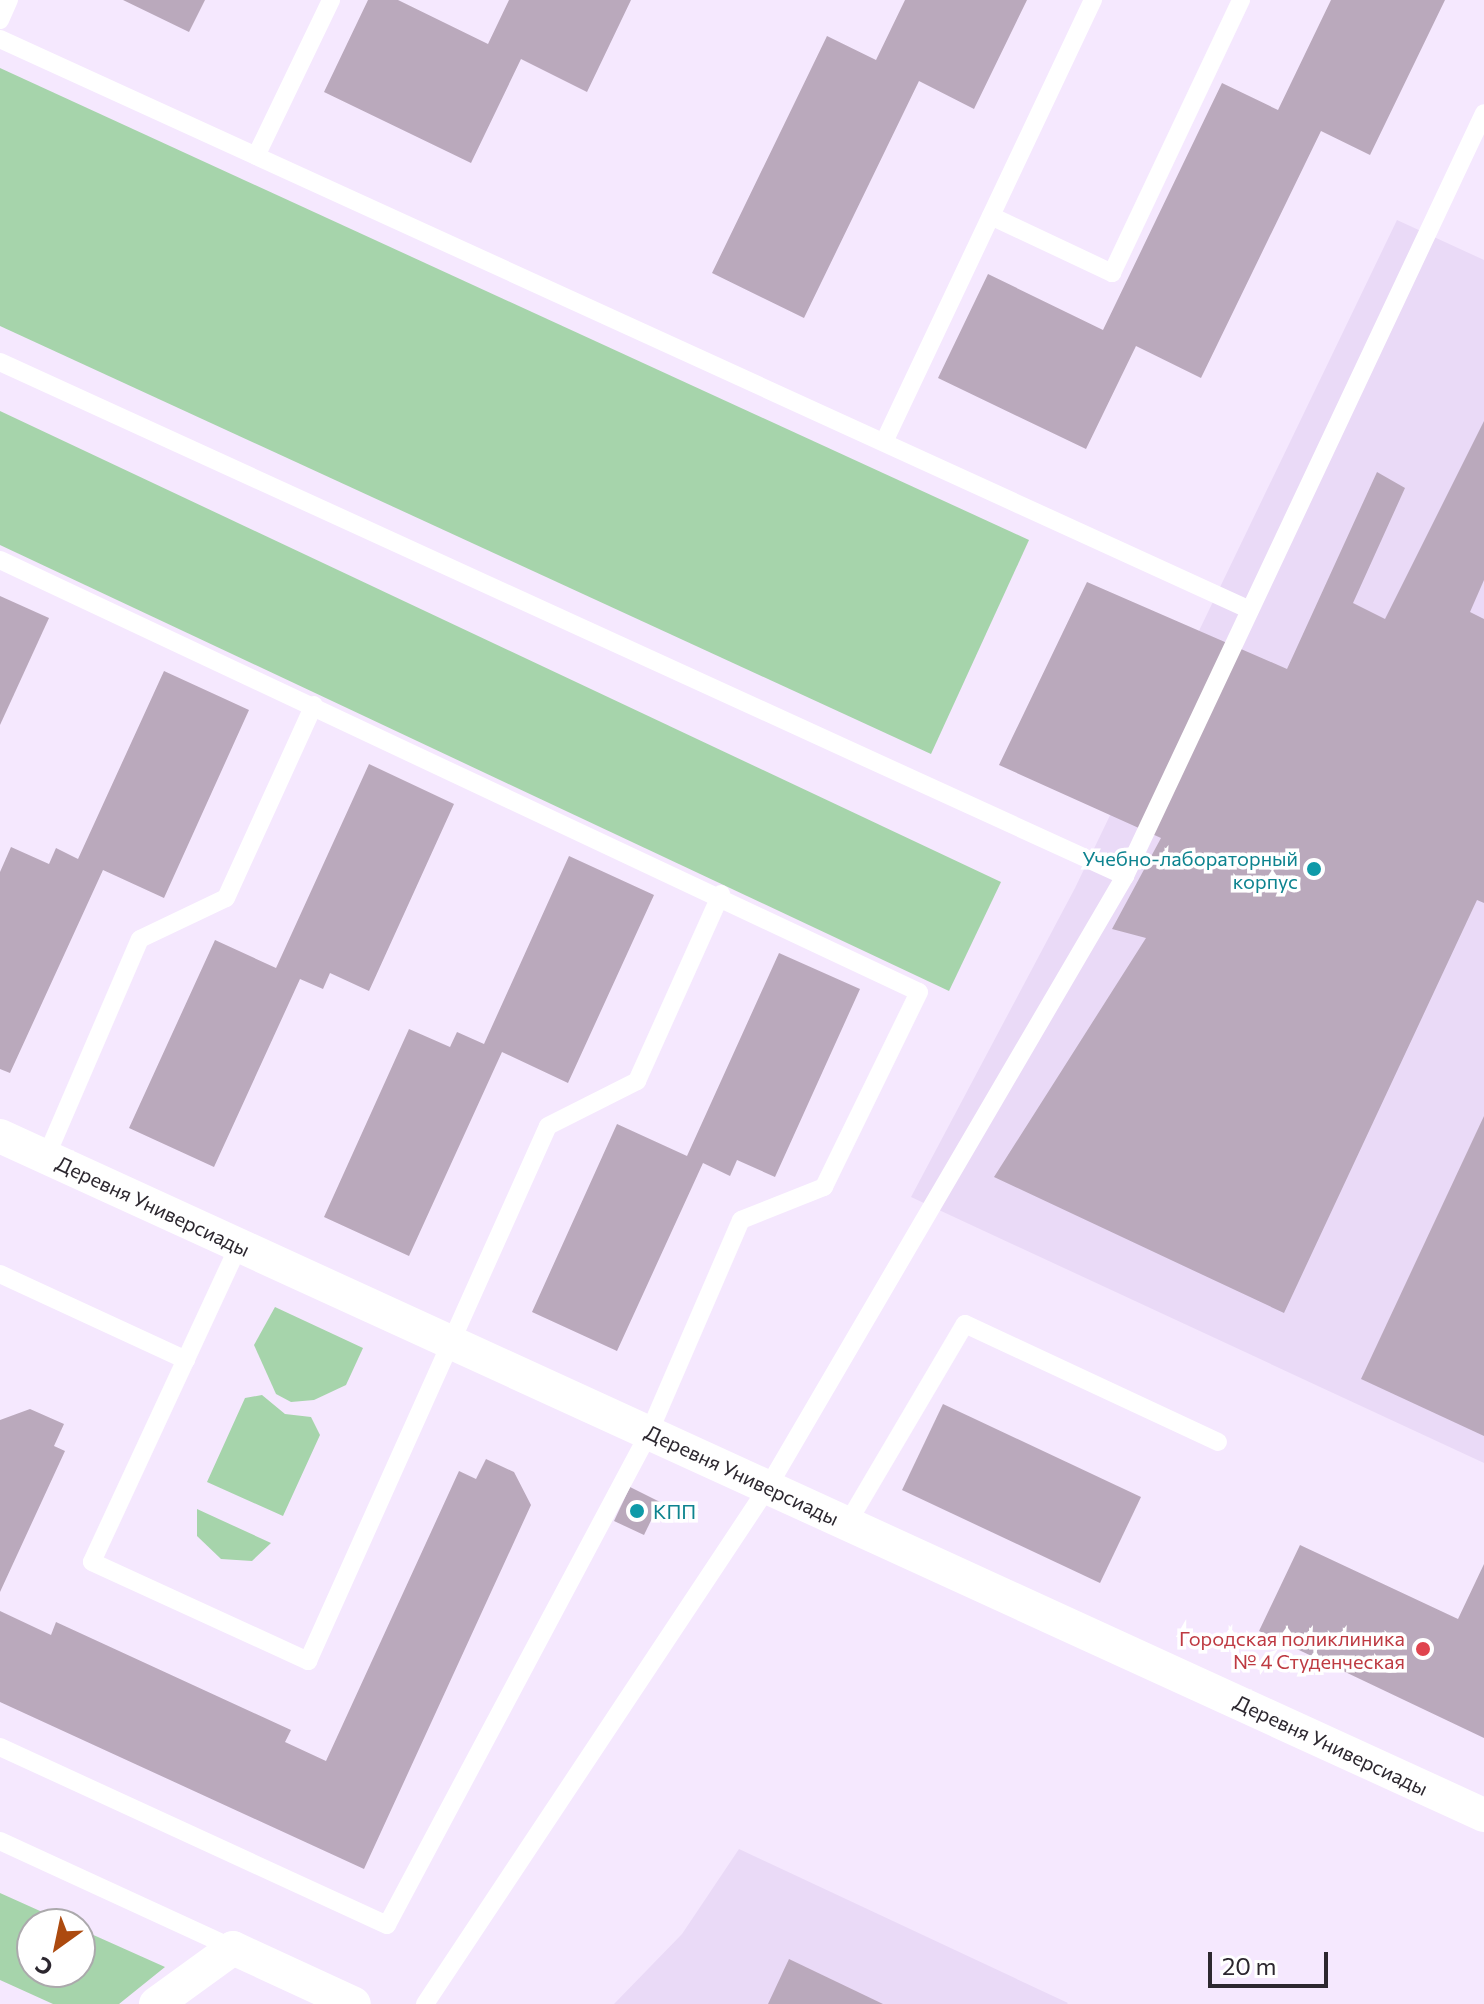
<!DOCTYPE html>
<meta charset="utf-8">
<style>
body{margin:0}
#map{position:relative;width:1484px;height:2004px;overflow:hidden;background:#f5e8fe;font-family:Commissioner,sans-serif}
div>[style]{position:absolute}
.built>*{inset:0;background:#eadaf7}
.green>*{inset:0;background:#a6d4ab}
.building>*{inset:0;background:#baa9bc}
.service>*{height:18px;margin:-9px;padding:0 9px;transform-origin:9px;border-radius:9px;background:#fff}
.minor>*{height:34px;margin:-17px;padding:0 17px;transform-origin:17px;border-radius:17px;background:#fff}
.dots>*{width:22px;height:22px;translate:-50% -50%;box-sizing:border-box;border:4px solid #fff;border-radius:50%}
span{translate:-50% -50%;white-space:nowrap;text-align:center;line-height:1.15;-webkit-text-stroke:7px #fff;paint-order:stroke}
.culture-label{font-size:20px;color:#0d838f}
.right{translate:-100% -50%;text-align:right}
.left{translate:0 -50%;text-align:left}
.street-label{font-size:20px;color:#2c272f}
.health-label{font-size:20px;color:#be3a42}
.north{position:absolute;left:16px;top:1908px;width:80px;height:80px;box-sizing:border-box;background:#fff;border:2px solid #aba9ac;border-radius:50%;rotate:213deg;font-size:22px;font-weight:700;line-height:32px;text-align:center;color:#2c272f}
.north::after{content:'';display:block;margin:auto;width:28px;height:36px;background:#ac4a0f;clip-path:polygon(50% 0,100% 100%,50% 72%,0 100%)}
.scale{position:absolute;left:1208px;top:1952px;width:120px;height:36px;box-sizing:border-box;border:4px solid #2c272f;border-top:0;padding-left:10px;font-size:24px;line-height:28px;white-space:nowrap;color:#2c272f;-webkit-text-stroke:6px #fff;paint-order:stroke}
</style>
<div id="map">
<div class="built">
<div style="clip-path:polygon(1397px 220px,1484px 260px,1484px 1463px,911px 1197px,1075px 888px)"></div>
<div style="clip-path:polygon(739px 1849px,1068px 2003px,1067px 2004px,614px 2004px,682px 1934px)"></div>
</div>
<div class="green">
<div style="clip-path:polygon(0 68px,1029px 540px,931px 754px,0 326px)"></div>
<div style="clip-path:polygon(0 411px,1001px 882px,949px 991px,0 545px)"></div>
<div style="clip-path:polygon(275px 1307px,363px 1348px,346px 1385px,314px 1400px,291px 1402px,276px 1394px,254px 1345px)"></div>
<div style="clip-path:polygon(262px 1395px,285px 1414px,311px 1417px,320px 1435px,283px 1516px,207px 1482px,245px 1398px)"></div>
<div style="clip-path:polygon(197px 1509px,271px 1543px,252px 1561px,221px 1559px,197px 1536px)"></div>
<div style="clip-path:polygon(0 1893px,69px 1924px,32px 1924px,32px 1972px,80px 1972px,80px 1929px,165px 1967px,119px 2004px,53px 2004px,0 1980px)"></div>
</div>
<div class="building">
<div style="clip-path:polygon(123px 0,205px 0,189px 32px)"></div>
<div style="clip-path:polygon(368px 0,398px 0,488px 44px,509px 0,631px 0,587px 92px,521px 59px,471px 163px,324px 92px)"></div>
<div style="clip-path:polygon(905px 0,1027px 0,974px 109px,919px 81px,804px 318px,712px 273px,827px 36px,876px 60px)"></div>
<div style="clip-path:polygon(1331px 0,1445px 0,1370px 155px,1321px 131px,1201px 378px,1136px 346px,1086px 449px,938px 378px,988px 274px,1103px 330px,1222px 83px,1278px 110px)"></div>
<div style="clip-path:polygon(1484px 421px,1484px 580px,1470px 612px,1484px 619px,1484px 903px,1477px 900px,1284px 1313px,994px 1177px,1146px 938px,1112px 929px,1161px 838px,999px 765px,1087px 582px,1287px 669px,1377px 472px,1405px 488px,1353px 603px,1385px 619px)"></div>
<div style="clip-path:polygon(0 596px,49px 618px,0 725px)"></div>
<div style="clip-path:polygon(164px 671px,249px 710px,164px 898px,103px 870px,10px 1073px,0 1069px,0 872px,11px 847px,49px 864px,56px 848px,78px 859px)"></div>
<div style="clip-path:polygon(369px 764px,454px 804px,369px 991px,330px 973px,323px 989px,300px 979px,214px 1167px,129px 1128px,215px 940px,276px 968px)"></div>
<div style="clip-path:polygon(569px 856px,654px 895px,568px 1083px,502px 1052px,409px 1256px,324px 1217px,409px 1029px,450px 1047px,457px 1032px,484px 1044px)"></div>
<div style="clip-path:polygon(779px 953px,860px 989px,775px 1177px,737px 1160px,730px 1176px,703px 1163px,617px 1351px,532px 1312px,617px 1124px,687px 1156px)"></div>
<div style="clip-path:polygon(1484px 1116px,1484px 1436px,1361px 1379px)"></div>
<div style="clip-path:polygon(943px 1404px,1141px 1497px,1100px 1583px,902px 1490px)"></div>
<div style="clip-path:polygon(30px 1409px,64px 1424px,54px 1446px,65px 1451px,0 1592px,0 1420px)"></div>
<div style="clip-path:polygon(486px 1459px,514px 1472px,531px 1505px,364px 1869px,0 1702px,0 1611px,51px 1635px,56px 1622px,291px 1730px,285px 1742px,326px 1761px,459px 1471px,476px 1479px)"></div>
<div style="clip-path:polygon(630px 1487px,660px 1502px,644px 1535px,614px 1521px)"></div>
<div style="clip-path:polygon(1300px 1545px,1458px 1619px,1484px 1564px,1484px 1738px,1259px 1631px)"></div>
<div style="clip-path:polygon(789px 1959px,883px 2004px,768px 2004px)"></div>
</div>
<div class="service">
<div style="left:0;top:20px;width:22px;rotate:-66deg"></div>
<div style="left:0;top:39px;width:1374px;rotate:24.55deg"></div>
<div style="left:256px;top:156px;width:173px;rotate:-64.3deg"></div>
<div style="left:991px;top:216px;width:134px;rotate:25.2deg"></div>
<div style="left:1112px;top:273px;width:302px;rotate:-64.7deg"></div>
<div style="left:0;top:362px;width:1237px;rotate:24.56deg"></div>
<div style="left:884px;top:442px;width:489px;rotate:-64.7deg"></div>
<div style="left:0;top:560px;width:1015px;rotate:25.18deg"></div>
<div style="left:919px;top:992px;width:217px;rotate:116deg"></div>
<div style="left:824px;top:1187px;width:89px;rotate:158.3deg"></div>
<div style="left:741px;top:1220px;width:232px;rotate:113.4deg"></div>
<div style="left:649px;top:1433px;width:557px;rotate:118.04deg"></div>
<div style="left:387px;top:1925px;width:426px;rotate:-155.3deg"></div>
<div style="left:46px;top:1157px;width:237px;rotate:-66.7deg"></div>
<div style="left:140px;top:939px;width:95px;rotate:-25.5deg"></div>
<div style="left:226px;top:898px;width:212px;rotate:-65.5deg"></div>
<div style="left:239px;top:1245px;width:349px;rotate:114.9deg"></div>
<div style="left:92px;top:1562px;width:238px;rotate:24.6deg"></div>
<div style="left:308px;top:1661px;width:586px;rotate:-65.84deg"></div>
<div style="left:548px;top:1126px;width:100px;rotate:-26.8deg"></div>
<div style="left:637px;top:1081px;width:205px;rotate:-65.8deg"></div>
<div style="left:0;top:1274px;width:205px;rotate:24.8deg"></div>
<div style="left:847px;top:1524px;width:232px;rotate:-59.5deg"></div>
<div style="left:965px;top:1324px;width:279px;rotate:25deg"></div>
<div style="left:0;top:1841px;width:256px;rotate:24.7deg"></div>
<div style="left:425px;top:2004px;width:620px;rotate:-56.44deg"></div>
<div style="left:768px;top:1487px;width:708px;rotate:-59.7deg"></div>
<div style="left:1125px;top:876px;width:843px;rotate:-64.8deg"></div>
</div>
<div class="minor">
<div style="left:0;top:1136px;width:1632px;rotate:24.59deg"></div>
<div style="left:156px;top:2004px;width:95px;rotate:-36deg"></div>
<div style="left:233px;top:1948px;width:133px;rotate:24.8deg"></div>
</div>
<div class="dots">
<div style="left:1314px;top:869px;background:#0f9aa8"></div>
<div style="left:637px;top:1511px;background:#0f9aa8"></div>
<div style="left:1423px;top:1649px;background:#e0444e"></div>
</div>
<div class="culture-label">
<span class="right" style="left:1298px;top:870px">Учебно-лабораторный<br>корпус</span>
<span class="left" style="left:653px;top:1511px">КПП</span>
</div>
<div class="street-label">
<span style="left:153px;top:1206px;rotate:25deg">Деревня Универсиады</span>
<span style="left:742px;top:1475px;rotate:25deg">Деревня Универсиады</span>
<span style="left:1331px;top:1745px;rotate:25deg">Деревня Универсиады</span>
</div>
<div class="health-label">
<span class="right" style="left:1405px;top:1650px">Городская поликлиника<br>№ 4 Студенческая</span>
</div>
<div class="north">С</div>
<div class="scale">20 m</div>
</div>
